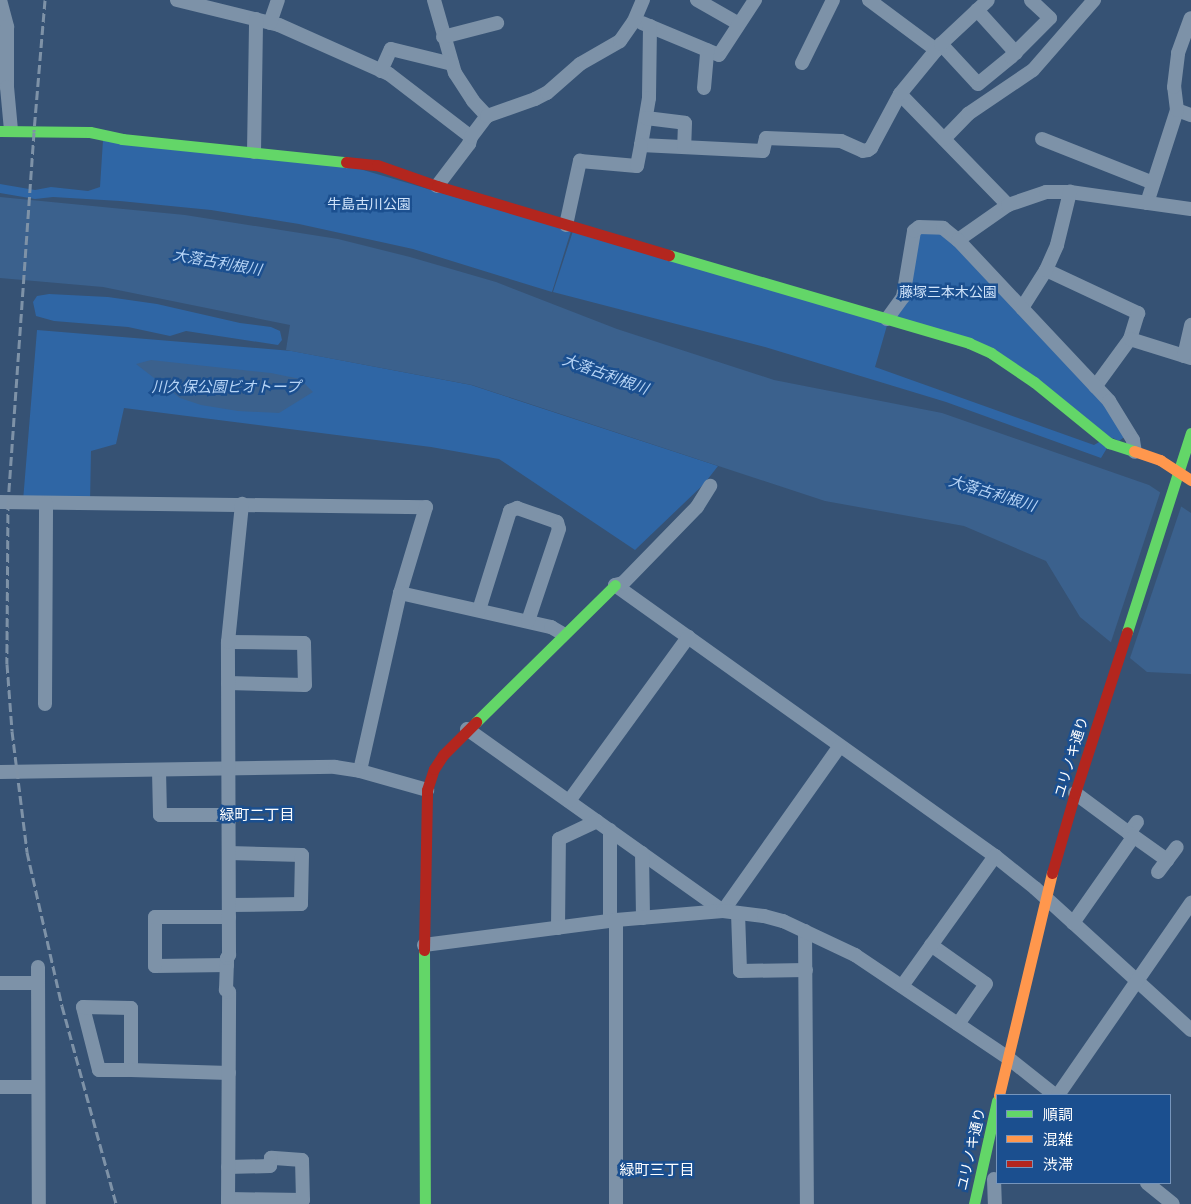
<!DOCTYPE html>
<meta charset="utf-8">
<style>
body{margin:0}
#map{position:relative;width:1191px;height:1204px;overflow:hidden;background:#365274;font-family:"DejaVu Sans","Noto Sans JP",sans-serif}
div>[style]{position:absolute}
.green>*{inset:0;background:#2f66a5}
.water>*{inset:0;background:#3b618d}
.pier>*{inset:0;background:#365274}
.street>*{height:14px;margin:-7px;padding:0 7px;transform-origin:7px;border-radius:7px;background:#7d92a8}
.fast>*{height:11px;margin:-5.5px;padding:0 5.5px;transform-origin:5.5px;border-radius:5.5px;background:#63d668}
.slow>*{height:11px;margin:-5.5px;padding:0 5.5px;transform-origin:5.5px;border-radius:5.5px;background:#ff974d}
.jam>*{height:11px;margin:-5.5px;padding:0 5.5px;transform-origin:5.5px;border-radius:5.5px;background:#b3261e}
.rail>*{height:3px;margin-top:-1.5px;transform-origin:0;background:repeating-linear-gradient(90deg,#7e92a7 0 9px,transparent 0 13px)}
span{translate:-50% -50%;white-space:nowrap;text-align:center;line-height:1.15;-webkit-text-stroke:5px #1b4f8f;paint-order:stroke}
.park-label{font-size:14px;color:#cfe3fa}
.street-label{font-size:14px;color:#fff}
.water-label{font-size:15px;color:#b5d3f5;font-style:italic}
.neighbourhood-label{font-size:15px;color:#fff}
.legend{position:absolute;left:996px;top:1094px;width:175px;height:90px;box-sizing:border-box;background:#1b4f8f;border:1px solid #7695bc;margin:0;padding:6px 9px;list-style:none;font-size:15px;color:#fff}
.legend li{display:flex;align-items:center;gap:10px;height:25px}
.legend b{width:25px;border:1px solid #7695bc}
</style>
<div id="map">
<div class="green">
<div style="clip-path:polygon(103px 140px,353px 167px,571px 231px,552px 292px,413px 249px,299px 224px,211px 210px,120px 201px,53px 197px,35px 199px,0 193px,0 184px,35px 190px,51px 187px,88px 191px,100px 187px)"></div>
<div style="clip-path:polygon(573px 231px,888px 322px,875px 367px,1094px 445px,1101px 441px,1027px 372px,893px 317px,918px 232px,941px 231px,1093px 391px,1127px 435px,1119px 441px,1113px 438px,1101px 458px,946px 402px,765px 347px,553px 292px)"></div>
<div style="clip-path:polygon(49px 294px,108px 297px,157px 304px,240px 323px,271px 327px,280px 331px,282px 340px,278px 345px,186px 331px,170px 336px,128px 327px,54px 321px,36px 316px,33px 302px,37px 296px)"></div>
<div style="clip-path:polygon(37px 330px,292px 351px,471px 385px,718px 466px,704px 484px,635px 550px,499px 459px,431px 447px,124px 408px,116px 444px,91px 451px,90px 503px,23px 501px)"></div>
</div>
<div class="water">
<div style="clip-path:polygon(0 197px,185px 215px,338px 239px,410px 257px,496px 282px,617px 329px,774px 380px,942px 413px,1149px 485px,1191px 513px,1191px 674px,1147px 672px,1080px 617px,1046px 561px,964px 526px,825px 501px,472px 385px,286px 350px,290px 325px,103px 287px,0 278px)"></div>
<div style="clip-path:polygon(151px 360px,271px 373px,300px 379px,313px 392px,279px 413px,238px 411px,201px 405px,180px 398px,136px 364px)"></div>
</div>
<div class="pier">
<div style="clip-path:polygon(1161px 490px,1182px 504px,1129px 661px,1110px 645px)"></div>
</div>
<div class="street">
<div style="left:0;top:0;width:28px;rotate:75deg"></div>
<div style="left:7px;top:27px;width:60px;rotate:90deg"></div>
<div style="left:7px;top:87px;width:43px;rotate:84.7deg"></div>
<div style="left:177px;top:0;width:105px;rotate:13.8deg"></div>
<div style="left:279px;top:25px;width:120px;rotate:24deg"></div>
<div style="left:389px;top:74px;width:103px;rotate:37.5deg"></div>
<div style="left:434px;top:0;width:76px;rotate:74deg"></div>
<div style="left:455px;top:73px;width:33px;rotate:57deg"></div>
<div style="left:473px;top:101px;width:21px;rotate:47deg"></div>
<div style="left:697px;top:0;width:48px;rotate:29.7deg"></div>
<div style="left:869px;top:0;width:84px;rotate:36.7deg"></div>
<div style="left:977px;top:10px;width:58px;rotate:47.8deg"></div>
<div style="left:270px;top:23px;width:24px;rotate:-71deg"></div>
<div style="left:642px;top:23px;width:83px;rotate:22.6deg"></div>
<div style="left:719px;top:55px;width:66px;rotate:-56.8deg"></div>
<div style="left:650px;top:26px;width:72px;rotate:90.8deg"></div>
<div style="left:649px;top:98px;width:48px;rotate:99.7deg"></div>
<div style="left:641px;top:145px;width:122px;rotate:2.8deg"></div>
<div style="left:763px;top:151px;width:13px;rotate:-77deg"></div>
<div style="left:766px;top:138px;width:75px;rotate:2.3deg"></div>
<div style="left:841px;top:141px;width:24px;rotate:24deg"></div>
<div style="left:863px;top:151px;width:5px;rotate:-11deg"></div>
<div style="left:868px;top:150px;width:4px;rotate:-34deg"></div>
<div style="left:871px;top:148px;width:61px;rotate:-61.8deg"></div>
<div style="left:900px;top:94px;width:155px;rotate:45.8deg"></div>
<div style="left:443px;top:37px;width:56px;rotate:-14.5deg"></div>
<div style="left:941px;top:44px;width:54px;rotate:47.2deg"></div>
<div style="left:978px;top:84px;width:43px;rotate:-39.3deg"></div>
<div style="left:1011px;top:57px;width:55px;rotate:-45deg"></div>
<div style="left:1050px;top:18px;width:26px;rotate:-137deg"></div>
<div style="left:802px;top:63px;width:70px;rotate:-63.8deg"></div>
<div style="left:381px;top:71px;width:24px;rotate:-66deg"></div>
<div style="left:391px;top:49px;width:63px;rotate:13.8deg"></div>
<div style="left:704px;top:88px;width:38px;rotate:-85deg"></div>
<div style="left:900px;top:94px;width:65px;rotate:-50.6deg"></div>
<div style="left:941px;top:44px;width:64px;rotate:-43.1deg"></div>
<div style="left:1177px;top:110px;width:15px;rotate:20deg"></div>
<div style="left:646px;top:118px;width:39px;rotate:7deg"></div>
<div style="left:685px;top:123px;width:24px;rotate:92deg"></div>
<div style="left:944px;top:139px;width:35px;rotate:-46deg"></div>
<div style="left:968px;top:114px;width:78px;rotate:-34.1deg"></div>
<div style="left:1033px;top:70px;width:93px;rotate:-48.9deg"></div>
<div style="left:1042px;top:139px;width:119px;rotate:21.6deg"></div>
<div style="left:254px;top:152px;width:133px;rotate:-89.1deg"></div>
<div style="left:437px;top:186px;width:53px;rotate:-52.7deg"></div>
<div style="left:469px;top:144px;width:7px;rotate:-74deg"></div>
<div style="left:471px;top:137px;width:26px;rotate:-53deg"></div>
<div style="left:487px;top:116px;width:51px;rotate:-19.5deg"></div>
<div style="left:535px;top:99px;width:13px;rotate:-27deg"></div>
<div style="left:547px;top:93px;width:44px;rotate:-41.3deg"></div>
<div style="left:580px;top:64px;width:46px;rotate:-29.9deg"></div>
<div style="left:620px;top:41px;width:24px;rotate:-55deg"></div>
<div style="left:634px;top:21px;width:23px;rotate:-67deg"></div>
<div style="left:1147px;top:203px;width:98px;rotate:-72.1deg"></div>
<div style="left:1177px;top:110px;width:23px;rotate:-97deg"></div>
<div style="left:1174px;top:87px;width:34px;rotate:-83deg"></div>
<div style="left:1178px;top:53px;width:37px;rotate:-70deg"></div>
<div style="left:566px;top:225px;width:66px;rotate:-77.7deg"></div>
<div style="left:580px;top:161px;width:57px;rotate:5deg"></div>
<div style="left:637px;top:166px;width:21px;rotate:-79deg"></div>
<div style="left:958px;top:240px;width:61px;rotate:-35deg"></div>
<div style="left:1008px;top:205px;width:40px;rotate:-18.9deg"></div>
<div style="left:1046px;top:192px;width:24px"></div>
<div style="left:1070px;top:192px;width:122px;rotate:8deg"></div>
<div style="left:1046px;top:270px;width:102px;rotate:25.1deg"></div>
<div style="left:1138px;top:313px;width:27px;rotate:107deg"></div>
<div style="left:1130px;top:339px;width:59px;rotate:126.1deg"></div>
<div style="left:1022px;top:308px;width:45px;rotate:-57.7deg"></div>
<div style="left:1046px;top:270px;width:27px;rotate:-66deg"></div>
<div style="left:1057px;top:245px;width:55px;rotate:-76.2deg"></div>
<div style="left:887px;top:319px;width:27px;rotate:-54deg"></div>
<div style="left:903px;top:297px;width:67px;rotate:-80.5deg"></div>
<div style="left:914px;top:231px;width:6px;rotate:-39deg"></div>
<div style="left:919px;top:227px;width:24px;rotate:2deg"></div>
<div style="left:943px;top:228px;width:19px;rotate:39deg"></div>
<div style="left:958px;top:240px;width:221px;rotate:46.8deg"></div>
<div style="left:1109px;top:401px;width:46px;rotate:58.4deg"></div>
<div style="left:1133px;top:440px;width:12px;rotate:81deg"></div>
<div style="left:1130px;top:339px;width:64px;rotate:17.3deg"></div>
<div style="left:1184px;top:356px;width:32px;rotate:-77deg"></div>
<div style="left:0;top:502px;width:426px;rotate:0.7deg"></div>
<div style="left:426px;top:507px;width:90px;rotate:106.8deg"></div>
<div style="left:400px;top:593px;width:182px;rotate:102.7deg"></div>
<div style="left:615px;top:585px;width:467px;rotate:35.5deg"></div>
<div style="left:995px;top:856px;width:51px;rotate:38.7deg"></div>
<div style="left:1035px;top:888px;width:211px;rotate:42.3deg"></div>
<div style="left:615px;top:585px;width:8px;rotate:-14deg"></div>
<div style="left:623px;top:583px;width:106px;rotate:-45.8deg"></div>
<div style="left:697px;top:507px;width:25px;rotate:-58deg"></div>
<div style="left:400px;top:593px;width:155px;rotate:12.7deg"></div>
<div style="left:551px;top:627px;width:14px;rotate:30deg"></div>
<div style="left:479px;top:610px;width:104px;rotate:-72.6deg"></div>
<div style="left:510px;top:511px;width:8px;rotate:-23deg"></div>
<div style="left:517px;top:508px;width:42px;rotate:19.3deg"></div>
<div style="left:557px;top:522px;width:7px;rotate:74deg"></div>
<div style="left:559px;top:529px;width:97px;rotate:108.6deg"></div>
<div style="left:228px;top:683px;width:77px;rotate:1.5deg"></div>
<div style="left:305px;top:685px;width:42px;rotate:-91.4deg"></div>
<div style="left:304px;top:643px;width:76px;rotate:-179.2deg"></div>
<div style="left:45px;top:704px;width:201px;rotate:-89.7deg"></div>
<div style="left:467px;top:729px;width:314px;rotate:35.4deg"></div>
<div style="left:723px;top:911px;width:202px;rotate:-54.7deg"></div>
<div style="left:159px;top:771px;width:44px;rotate:88.7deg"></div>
<div style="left:160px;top:815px;width:69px"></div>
<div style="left:0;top:772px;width:335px;rotate:-0.9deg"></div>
<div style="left:335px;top:767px;width:25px;rotate:9deg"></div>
<div style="left:360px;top:771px;width:70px;rotate:15.8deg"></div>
<div style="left:1075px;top:793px;width:67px;rotate:36.5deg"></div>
<div style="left:569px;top:801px;width:203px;rotate:-54deg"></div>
<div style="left:1137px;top:822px;width:14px;rotate:126deg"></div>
<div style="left:1129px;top:833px;width:47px;rotate:35.4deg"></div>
<div style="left:610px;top:830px;width:91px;rotate:90deg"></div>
<div style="left:229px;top:853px;width:73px;rotate:1.6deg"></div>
<div style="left:302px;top:855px;width:49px;rotate:91.2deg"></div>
<div style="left:301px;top:904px;width:72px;rotate:179.2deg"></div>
<div style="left:642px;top:853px;width:65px;rotate:89.1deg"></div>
<div style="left:1158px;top:872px;width:31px;rotate:-53deg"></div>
<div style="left:738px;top:913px;width:58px;rotate:88deg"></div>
<div style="left:740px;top:971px;width:66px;rotate:-0.9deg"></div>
<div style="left:1073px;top:923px;width:106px;rotate:-55deg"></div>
<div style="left:558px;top:928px;width:89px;rotate:-89.4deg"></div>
<div style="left:559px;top:839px;width:42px;rotate:-25.3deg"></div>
<div style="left:805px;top:931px;width:273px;rotate:89.6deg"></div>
<div style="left:424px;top:945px;width:194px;rotate:-7.4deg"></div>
<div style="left:616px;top:920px;width:107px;rotate:-4.8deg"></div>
<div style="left:723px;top:911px;width:41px;rotate:7deg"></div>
<div style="left:764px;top:916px;width:20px;rotate:15deg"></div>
<div style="left:783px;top:921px;width:80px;rotate:25.3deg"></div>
<div style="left:855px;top:955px;width:183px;rotate:33.9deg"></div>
<div style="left:1007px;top:1057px;width:61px;rotate:38.4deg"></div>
<div style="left:931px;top:945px;width:67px;rotate:35.3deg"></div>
<div style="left:986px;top:984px;width:49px;rotate:125deg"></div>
<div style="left:227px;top:965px;width:72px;rotate:179.2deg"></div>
<div style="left:155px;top:966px;width:49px;rotate:-90deg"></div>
<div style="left:155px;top:917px;width:74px"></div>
<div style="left:38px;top:967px;width:237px;rotate:89.8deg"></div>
<div style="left:0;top:983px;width:38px"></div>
<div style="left:902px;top:986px;width:160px;rotate:-54.4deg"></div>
<div style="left:131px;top:1070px;width:32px;rotate:180deg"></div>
<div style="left:99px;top:1070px;width:65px;rotate:-104.3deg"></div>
<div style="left:83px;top:1007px;width:48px;rotate:1.2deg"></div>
<div style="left:131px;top:1008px;width:62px;rotate:90deg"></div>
<div style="left:131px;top:1070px;width:98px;rotate:1.8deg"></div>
<div style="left:0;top:1087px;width:38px"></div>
<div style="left:1058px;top:1095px;width:234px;rotate:-55.3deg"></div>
<div style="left:994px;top:1179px;width:25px;rotate:88deg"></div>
<div style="left:1147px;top:1183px;width:33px;rotate:39deg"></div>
<div style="left:228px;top:1199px;width:75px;rotate:0.8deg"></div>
<div style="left:303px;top:1200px;width:40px;rotate:-91.4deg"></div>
<div style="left:302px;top:1160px;width:31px;rotate:-176deg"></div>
<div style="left:271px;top:1158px;width:8px;rotate:97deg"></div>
<div style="left:270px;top:1166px;width:42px;rotate:178.6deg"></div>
<div style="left:228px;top:1204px;width:212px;rotate:-89.7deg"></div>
<div style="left:229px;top:992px;width:4px;rotate:-146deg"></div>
<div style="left:226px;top:990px;width:32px;rotate:-88deg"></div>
<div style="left:227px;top:958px;width:4px;rotate:-56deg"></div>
<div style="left:229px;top:955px;width:313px;rotate:-90.2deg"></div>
<div style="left:228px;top:642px;width:139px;rotate:-84.2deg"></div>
<div style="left:616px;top:1204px;width:284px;rotate:-90deg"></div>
</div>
<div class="fast">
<div style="left:0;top:131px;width:90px;rotate:0.6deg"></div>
<div style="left:90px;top:132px;width:33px;rotate:12deg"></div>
<div style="left:122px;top:139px;width:225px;rotate:5.9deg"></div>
<div style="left:669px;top:255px;width:313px;rotate:16.3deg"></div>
<div style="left:969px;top:343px;width:24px;rotate:24deg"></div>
<div style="left:991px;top:353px;width:52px;rotate:34deg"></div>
<div style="left:1034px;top:382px;width:97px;rotate:39.1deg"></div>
<div style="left:1109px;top:443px;width:26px;rotate:18deg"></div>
<div style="left:1127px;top:632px;width:209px;rotate:-72.2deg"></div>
<div style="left:476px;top:722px;width:195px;rotate:-44.6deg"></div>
<div style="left:424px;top:950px;width:254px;rotate:89.8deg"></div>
<div style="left:974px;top:1204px;width:106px;rotate:-77.4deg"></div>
</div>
<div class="slow">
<div style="left:1134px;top:451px;width:28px;rotate:19deg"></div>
<div style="left:1160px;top:460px;width:37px;rotate:33deg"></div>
<div style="left:999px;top:1095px;width:228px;rotate:-76.6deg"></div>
</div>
<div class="jam">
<div style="left:346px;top:162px;width:31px;rotate:6deg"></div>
<div style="left:377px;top:165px;width:64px;rotate:19.3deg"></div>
<div style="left:437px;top:186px;width:242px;rotate:16.6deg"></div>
<div style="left:1052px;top:873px;width:83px;rotate:-74deg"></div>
<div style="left:1075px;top:793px;width:169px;rotate:-72.1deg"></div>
<div style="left:424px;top:950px;width:160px;rotate:-88.9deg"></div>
<div style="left:427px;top:790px;width:22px;rotate:-72deg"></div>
<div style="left:434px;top:769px;width:17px;rotate:-57deg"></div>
<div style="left:443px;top:755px;width:47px;rotate:-45deg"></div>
</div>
<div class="rail">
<div style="left:45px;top:0;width:132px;rotate:94.8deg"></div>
<div style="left:34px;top:132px;width:370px;rotate:94deg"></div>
<div style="left:8px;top:501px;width:163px;rotate:90.4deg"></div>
<div style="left:7px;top:664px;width:67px;rotate:85.7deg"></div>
<div style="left:12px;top:731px;width:122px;rotate:82.9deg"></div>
<div style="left:27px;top:852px;width:158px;rotate:77.2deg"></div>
<div style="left:62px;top:1006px;width:205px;rotate:74.7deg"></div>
</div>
<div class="park-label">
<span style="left:369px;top:204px">牛島古川公園</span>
<span style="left:948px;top:292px">藤塚三本木公園</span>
</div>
<div class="street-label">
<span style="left:1071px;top:757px;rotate:-73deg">ユリノキ通り</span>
<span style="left:971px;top:1149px;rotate:-77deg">ユリノキ通り</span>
</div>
<div class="water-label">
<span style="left:217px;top:263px;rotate:10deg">大落古利根川</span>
<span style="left:605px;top:375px;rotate:20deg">大落古利根川</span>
<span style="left:226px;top:388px">川久保公園ビオトープ</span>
<span style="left:992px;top:494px;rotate:17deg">大落古利根川</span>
</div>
<div class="neighbourhood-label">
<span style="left:257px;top:816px">緑町二丁目</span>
<span style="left:657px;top:1171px">緑町三丁目</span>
</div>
<ul class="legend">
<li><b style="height:6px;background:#63d668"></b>順調</li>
<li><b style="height:6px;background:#ff974d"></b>混雑</li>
<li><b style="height:6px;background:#b3261e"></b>渋滞</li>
</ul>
</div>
